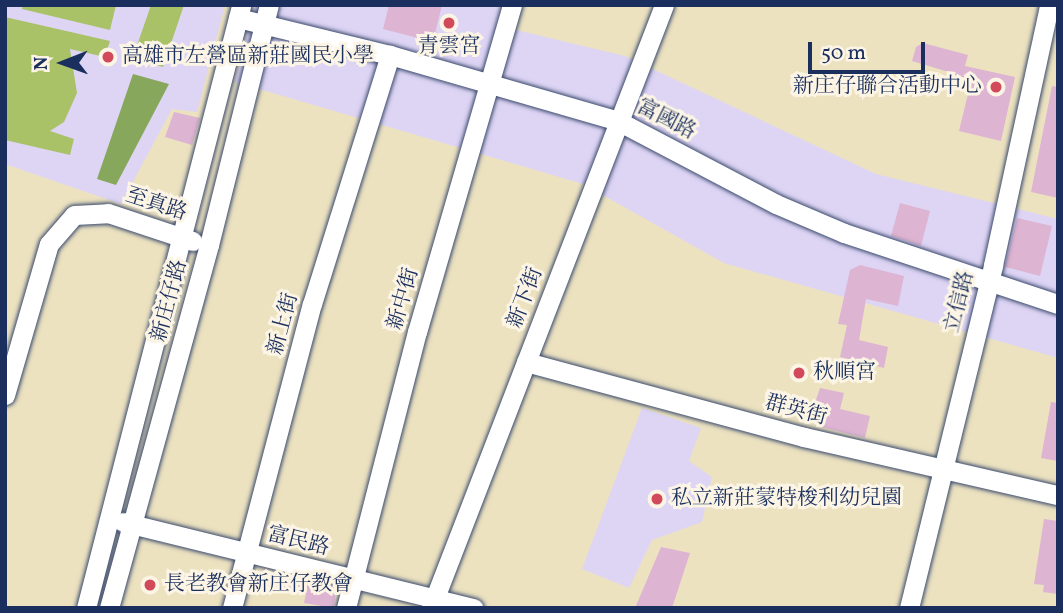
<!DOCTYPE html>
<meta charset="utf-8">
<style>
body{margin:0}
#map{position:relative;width:1063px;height:613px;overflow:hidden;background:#ece2c0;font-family:Vollkorn,"Noto Serif TC",serif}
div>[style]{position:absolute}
.built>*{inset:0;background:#ded5f5}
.green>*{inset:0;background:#a9c167}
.forest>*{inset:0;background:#86a75c}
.building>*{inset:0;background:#ddb4d2}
.roads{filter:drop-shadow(0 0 2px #3a4a6d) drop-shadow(0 0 2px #3a4a6d)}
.minor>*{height:19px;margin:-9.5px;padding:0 9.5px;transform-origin:9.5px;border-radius:9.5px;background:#fff}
.dots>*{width:19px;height:19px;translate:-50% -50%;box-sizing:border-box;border:4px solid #fcf5e5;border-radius:50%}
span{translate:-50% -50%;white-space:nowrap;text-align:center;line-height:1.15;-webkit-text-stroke:6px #fcf5e5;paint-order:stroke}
.poi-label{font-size:21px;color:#1b2f5e}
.left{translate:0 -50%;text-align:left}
.right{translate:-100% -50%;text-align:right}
.street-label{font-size:21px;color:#1b2f5e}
.frame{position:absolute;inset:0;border:7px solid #1b2f5e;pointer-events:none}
.north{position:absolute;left:28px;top:28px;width:70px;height:70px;-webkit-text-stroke:5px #fcf5e5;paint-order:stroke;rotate:269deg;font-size:19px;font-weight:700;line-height:28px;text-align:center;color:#1b2f5e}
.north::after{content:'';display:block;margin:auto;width:24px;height:32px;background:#1b2f5e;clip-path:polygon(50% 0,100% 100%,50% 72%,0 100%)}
.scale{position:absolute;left:808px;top:42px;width:117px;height:32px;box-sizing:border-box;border:4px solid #1b2f5e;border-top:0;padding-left:9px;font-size:21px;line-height:24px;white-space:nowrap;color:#1b2f5e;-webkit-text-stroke:5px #fcf5e5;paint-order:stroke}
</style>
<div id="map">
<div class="built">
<div style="clip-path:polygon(5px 5px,225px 5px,197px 112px,172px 109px,121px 204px,5px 164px)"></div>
<div style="clip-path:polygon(254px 5px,505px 5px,500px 26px,625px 56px,876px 174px,1058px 219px,1058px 358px,724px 263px,583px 184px,235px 82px)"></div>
<div style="clip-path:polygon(642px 408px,701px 428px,689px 461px,712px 477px,702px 522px,652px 540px,629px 588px,582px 569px)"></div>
</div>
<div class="green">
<div style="clip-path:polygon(23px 5px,116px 5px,110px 30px,22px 9px)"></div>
<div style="clip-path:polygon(151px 5px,184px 5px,163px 67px,133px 57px)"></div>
<div style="clip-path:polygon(5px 17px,110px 41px,105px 57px,70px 49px,77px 93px,64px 122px,50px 131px,74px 139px,70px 155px,5px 140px)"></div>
</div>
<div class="forest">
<div style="clip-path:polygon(133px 74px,169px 84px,116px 185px,97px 179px)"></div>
</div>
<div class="building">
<div style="clip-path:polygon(389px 5px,442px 5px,433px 42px,383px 29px)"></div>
<div style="clip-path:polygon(923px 43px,968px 55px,965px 66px,1015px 77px,1001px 141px,959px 131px,969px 90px,949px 84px,952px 73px,912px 61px,916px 47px)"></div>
<div style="clip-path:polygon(1052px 86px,1058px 87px,1058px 198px,1031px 192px)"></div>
<div style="clip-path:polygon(174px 112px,200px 118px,192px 145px,165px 137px)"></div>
<div style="clip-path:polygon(900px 203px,930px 211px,921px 246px,891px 236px)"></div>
<div style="clip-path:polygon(1017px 218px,1052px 226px,1040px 276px,1005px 267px)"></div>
<div style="clip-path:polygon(860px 265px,904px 276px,898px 306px,866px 299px,859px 340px,888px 347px,884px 368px,840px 357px,847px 325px,838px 324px,850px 270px)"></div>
<div style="clip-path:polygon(820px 388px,844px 393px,840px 409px,870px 416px,865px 438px,817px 426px,812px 412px)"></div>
<div style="clip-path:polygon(1051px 402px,1058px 403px,1058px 461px,1041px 458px)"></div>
<div style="clip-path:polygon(1044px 519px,1058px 521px,1058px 594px,1043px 592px,1044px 585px,1034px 584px)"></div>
<div style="clip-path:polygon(661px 547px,690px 553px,672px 608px,635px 608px)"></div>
<div style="clip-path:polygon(281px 573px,336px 587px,334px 608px,304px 603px,306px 594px,275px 584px)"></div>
</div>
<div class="roads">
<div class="minor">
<div style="left:238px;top:18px;width:156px;rotate:13.7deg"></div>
<div style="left:390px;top:55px;width:237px;rotate:16.1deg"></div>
<div style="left:618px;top:121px;width:178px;rotate:27.7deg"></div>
<div style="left:776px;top:204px;width:74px;rotate:23.1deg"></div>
<div style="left:844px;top:233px;width:225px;rotate:18.4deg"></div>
<div style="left:526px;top:362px;width:288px;rotate:15.1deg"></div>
<div style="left:804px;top:437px;width:261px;rotate:12.9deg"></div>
<div style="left:5px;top:395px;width:157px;rotate:-73.8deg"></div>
<div style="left:49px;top:244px;width:38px;rotate:-49deg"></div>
<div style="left:74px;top:215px;width:34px;rotate:-3deg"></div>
<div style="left:108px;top:213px;width:89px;rotate:18.4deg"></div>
<div style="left:123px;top:522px;width:361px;rotate:13.8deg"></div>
<div style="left:86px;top:608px;width:622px;rotate:-75.56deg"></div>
<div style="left:109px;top:608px;width:377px;rotate:-74.6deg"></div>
<div style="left:209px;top:245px;width:247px;rotate:-76deg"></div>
<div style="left:232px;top:608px;width:314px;rotate:-75.3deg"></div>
<div style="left:312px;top:304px;width:261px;rotate:-72.6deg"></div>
<div style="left:346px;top:608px;width:285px;rotate:-75.6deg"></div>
<div style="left:417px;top:332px;width:341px;rotate:-73.8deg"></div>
<div style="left:431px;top:608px;width:646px;rotate:-68.87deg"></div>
<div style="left:909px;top:608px;width:353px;rotate:-76.2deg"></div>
<div style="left:993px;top:265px;width:266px;rotate:-77.8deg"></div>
</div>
</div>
<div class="dots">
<div style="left:449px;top:23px;background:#d1495b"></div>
<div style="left:108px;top:57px;background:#d1495b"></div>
<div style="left:996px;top:87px;background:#d1495b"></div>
<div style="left:799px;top:373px;background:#d1495b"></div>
<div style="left:657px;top:499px;background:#d1495b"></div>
<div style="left:150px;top:585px;background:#d1495b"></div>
</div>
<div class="poi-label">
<span style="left:449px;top:47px">青雲宮</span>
<span class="left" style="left:122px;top:57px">高雄市左營區新莊國民小學</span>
<span class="right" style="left:982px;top:87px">新庄仔聯合活動中心</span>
<span class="left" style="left:813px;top:373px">秋順宮</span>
<span class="left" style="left:671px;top:499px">私立新莊蒙特梭利幼兒園</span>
<span class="left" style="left:164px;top:585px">長老教會新庄仔教會</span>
</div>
<div class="street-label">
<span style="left:666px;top:120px;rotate:27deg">富國路</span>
<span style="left:156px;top:205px;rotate:18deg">至真路</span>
<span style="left:526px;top:298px;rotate:-69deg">新下街</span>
<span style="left:404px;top:299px;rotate:-74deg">新中街</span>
<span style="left:170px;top:301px;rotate:-75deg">新庄仔路</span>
<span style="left:960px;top:302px;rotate:-76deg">立信路</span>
<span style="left:284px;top:324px;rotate:-75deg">新上街</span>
<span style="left:796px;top:411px;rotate:15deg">群英街</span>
<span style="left:298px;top:542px;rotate:14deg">富民路</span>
</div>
<div class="frame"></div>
<div class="north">N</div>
<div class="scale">50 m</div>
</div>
